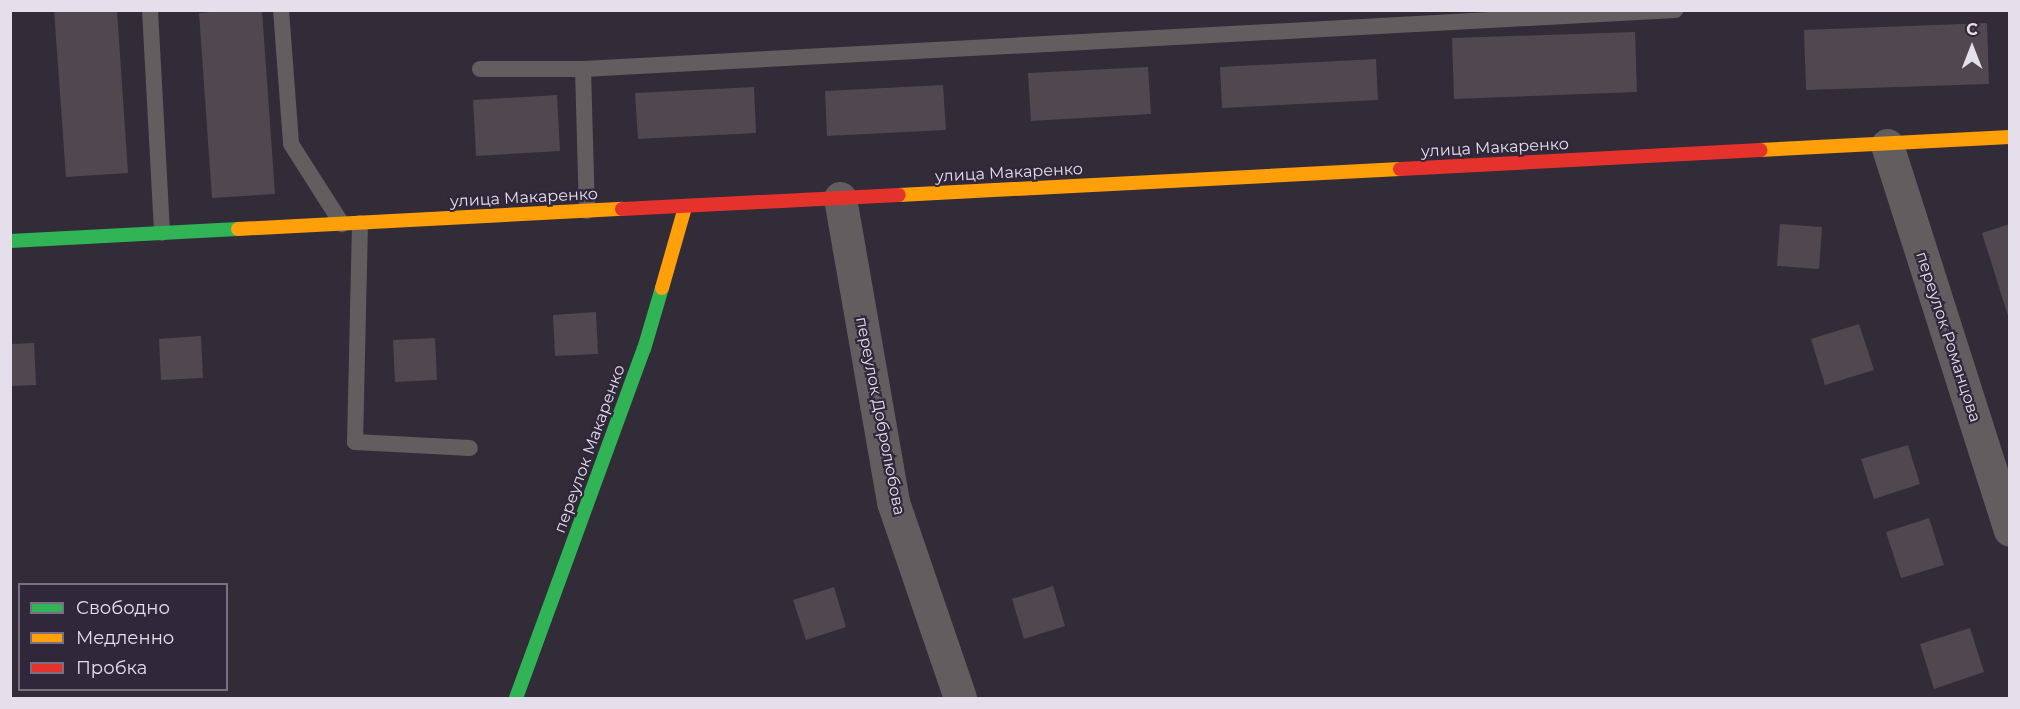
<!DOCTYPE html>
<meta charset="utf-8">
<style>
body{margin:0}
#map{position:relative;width:2020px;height:709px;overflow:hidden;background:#312c37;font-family:Montserrat,sans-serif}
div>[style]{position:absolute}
.building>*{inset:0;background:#51474f}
.lane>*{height:16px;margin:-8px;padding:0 8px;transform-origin:8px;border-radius:8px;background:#625d5e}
.street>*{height:33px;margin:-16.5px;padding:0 16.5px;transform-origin:16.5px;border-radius:16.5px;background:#625d5e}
.fast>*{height:14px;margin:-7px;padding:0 7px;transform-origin:7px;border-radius:7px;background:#30b455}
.slow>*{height:14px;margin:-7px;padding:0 7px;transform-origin:7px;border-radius:7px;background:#ff9f0a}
.jam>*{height:14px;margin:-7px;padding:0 7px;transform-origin:7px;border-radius:7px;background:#e5322d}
span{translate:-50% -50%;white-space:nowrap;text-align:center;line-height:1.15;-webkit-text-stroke:4.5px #30273b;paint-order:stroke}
.street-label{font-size:16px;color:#e5dfec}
.frame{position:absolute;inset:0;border:12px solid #e5dfec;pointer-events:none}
.legend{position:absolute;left:18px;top:583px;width:210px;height:108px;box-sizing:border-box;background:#30273b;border:2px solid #787182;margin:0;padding:8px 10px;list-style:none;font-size:18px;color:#e5dfec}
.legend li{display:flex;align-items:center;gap:12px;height:30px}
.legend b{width:30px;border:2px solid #787182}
.north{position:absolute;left:1942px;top:18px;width:60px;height:60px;-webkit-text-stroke:4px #30273b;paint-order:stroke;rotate:0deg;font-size:16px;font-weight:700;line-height:24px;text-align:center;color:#e5dfec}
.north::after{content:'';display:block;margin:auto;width:21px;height:27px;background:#e5dfec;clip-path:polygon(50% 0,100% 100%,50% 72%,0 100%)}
</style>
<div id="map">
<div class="building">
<div style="clip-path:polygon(54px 10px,117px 10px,128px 173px,66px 177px)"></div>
<div style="clip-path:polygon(234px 10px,262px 10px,275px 194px,212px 198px,199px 13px)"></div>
<div style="clip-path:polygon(1987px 23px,1989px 84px,1806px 90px,1804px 30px)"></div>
<div style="clip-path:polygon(1635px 32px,1637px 92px,1454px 99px,1452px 38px)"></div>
<div style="clip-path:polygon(1376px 59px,1378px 100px,1222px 108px,1220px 67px)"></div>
<div style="clip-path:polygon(1148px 67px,1151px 114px,1031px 121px,1028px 73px)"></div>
<div style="clip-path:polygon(943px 85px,946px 130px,827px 136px,825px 91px)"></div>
<div style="clip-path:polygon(754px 87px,756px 133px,638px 139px,635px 93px)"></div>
<div style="clip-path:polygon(557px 95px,560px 151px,476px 156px,473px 100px)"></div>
<div style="clip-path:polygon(1780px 224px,1822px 227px,1819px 269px,1777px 266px)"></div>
<div style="clip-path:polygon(2010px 224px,2010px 319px,2009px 319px,1982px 233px)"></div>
<div style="clip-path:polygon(596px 312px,598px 354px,555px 356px,553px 315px)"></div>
<div style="clip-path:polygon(1859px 324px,1874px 370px,1825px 385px,1811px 339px)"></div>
<div style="clip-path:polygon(201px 336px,203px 378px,161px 380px,159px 339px)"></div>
<div style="clip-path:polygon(435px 338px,437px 380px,395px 382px,393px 340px)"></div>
<div style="clip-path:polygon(34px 343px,36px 385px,10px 386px,10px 344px)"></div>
<div style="clip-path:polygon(1908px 445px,1920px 484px,1874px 499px,1861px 459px)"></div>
<div style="clip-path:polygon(1929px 518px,1944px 565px,1901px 578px,1886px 532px)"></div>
<div style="clip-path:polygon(1053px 586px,1065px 626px,1024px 639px,1012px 599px)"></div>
<div style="clip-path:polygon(834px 587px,846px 627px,806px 640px,793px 600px)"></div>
<div style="clip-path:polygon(1970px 628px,1984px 672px,1934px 689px,1920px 644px)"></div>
</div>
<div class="lane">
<div style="left:150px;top:10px;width:223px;rotate:86.9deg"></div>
<div style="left:281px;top:10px;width:134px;rotate:85.7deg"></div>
<div style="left:291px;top:144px;width:95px;rotate:57.5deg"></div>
<div style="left:480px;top:69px;width:103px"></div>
<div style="left:583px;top:69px;width:142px;rotate:88.4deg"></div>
<div style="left:583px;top:69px;width:1094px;rotate:-3.09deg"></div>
<div style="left:360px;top:223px;width:219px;rotate:91.3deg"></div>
<div style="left:355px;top:442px;width:115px;rotate:3deg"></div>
</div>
<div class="street">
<div style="left:1887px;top:145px;width:404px;rotate:72.3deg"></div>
<div style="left:840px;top:198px;width:309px;rotate:80.1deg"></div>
<div style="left:893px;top:502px;width:207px;rotate:71.1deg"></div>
</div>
<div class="fast">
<div style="left:10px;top:241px;width:228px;rotate:-3deg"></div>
<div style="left:516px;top:698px;width:372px;rotate:-69.9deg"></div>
<div style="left:644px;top:349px;width:64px;rotate:-73.6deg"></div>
</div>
<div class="slow">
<div style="left:1760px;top:150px;width:250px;rotate:-3deg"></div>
<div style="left:899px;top:195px;width:502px;rotate:-2.97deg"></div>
<div style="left:238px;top:229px;width:385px;rotate:-3deg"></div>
<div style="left:662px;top:288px;width:84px;rotate:-74.1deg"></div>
</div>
<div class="jam">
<div style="left:1400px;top:169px;width:361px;rotate:-3deg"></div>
<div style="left:622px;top:209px;width:277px;rotate:-2.9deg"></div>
</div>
<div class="street-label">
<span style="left:1495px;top:148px;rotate:-3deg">улица Макаренко</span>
<span style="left:1009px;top:173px;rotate:-3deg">улица Макаренко</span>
<span style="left:524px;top:198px;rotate:-3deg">улица Макаренко</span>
<span style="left:1948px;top:337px;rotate:72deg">переулок Романцова</span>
<span style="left:880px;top:416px;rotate:79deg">переулок Добролюбова</span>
<span style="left:590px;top:449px;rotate:-70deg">переулок Макаренко</span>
</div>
<div class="frame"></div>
<ul class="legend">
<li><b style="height:8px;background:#30b455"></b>Свободно</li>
<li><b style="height:8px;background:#ff9f0a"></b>Медленно</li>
<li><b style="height:8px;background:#e5322d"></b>Пробка</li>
</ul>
<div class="north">С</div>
</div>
